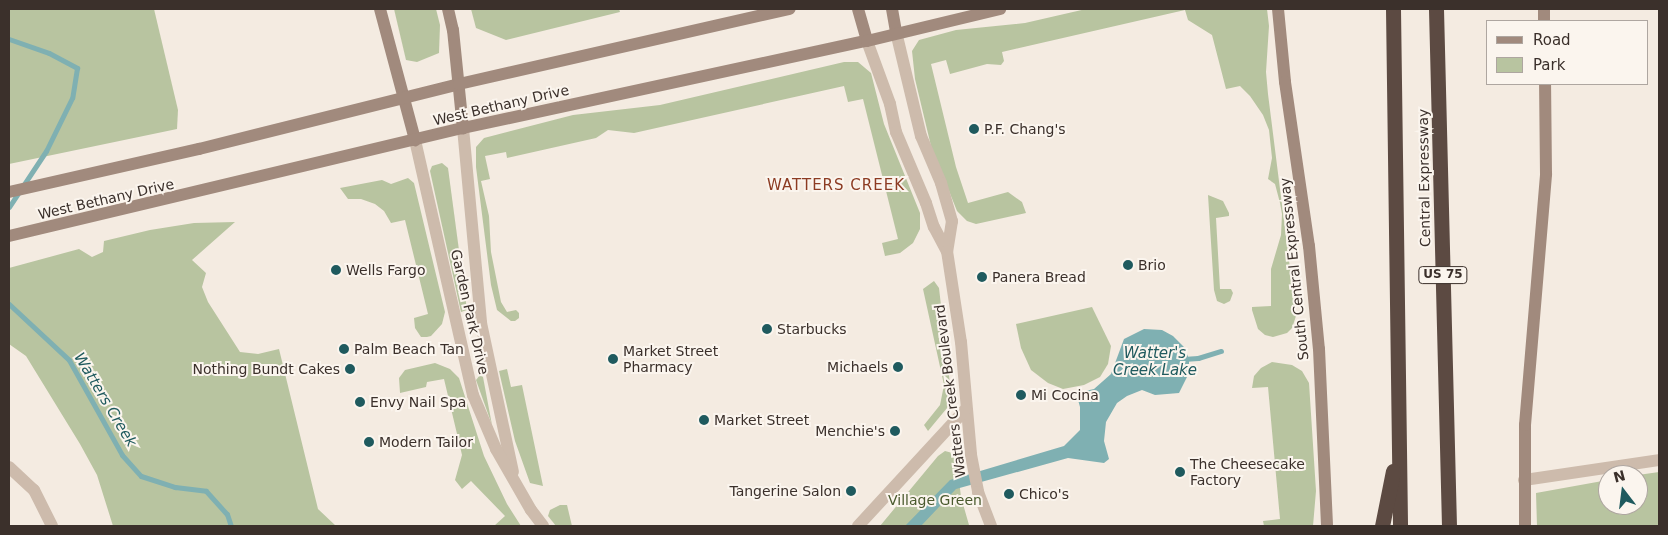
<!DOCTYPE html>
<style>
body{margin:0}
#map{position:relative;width:1668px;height:535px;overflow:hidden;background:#f4ebe1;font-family:"DejaVu Sans",sans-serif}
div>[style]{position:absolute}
.green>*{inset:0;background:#b8c4a0}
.water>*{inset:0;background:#7fb0b2}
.stream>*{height:5px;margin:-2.5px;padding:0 2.5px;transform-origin:2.5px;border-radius:2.5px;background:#7fb0b2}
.street>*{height:12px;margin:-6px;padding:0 6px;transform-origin:6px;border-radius:6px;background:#cdbbac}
.secondary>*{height:12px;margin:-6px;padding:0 6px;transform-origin:6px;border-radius:6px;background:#a18a7d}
.highway>*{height:15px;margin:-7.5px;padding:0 7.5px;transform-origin:7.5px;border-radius:7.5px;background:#5c4a42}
.dots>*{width:14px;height:14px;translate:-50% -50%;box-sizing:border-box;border:2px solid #fbf5ee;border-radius:50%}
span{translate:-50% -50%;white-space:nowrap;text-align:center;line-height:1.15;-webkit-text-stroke:4px #fbf5ee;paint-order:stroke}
.shield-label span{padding:1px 4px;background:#fbf5ee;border:1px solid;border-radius:4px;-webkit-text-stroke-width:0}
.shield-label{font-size:12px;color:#3b302b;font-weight:700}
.street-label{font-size:14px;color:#3b302b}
.poi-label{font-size:14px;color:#3b302b}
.left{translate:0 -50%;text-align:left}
.right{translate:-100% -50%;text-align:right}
.park-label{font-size:14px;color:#4a5a2e}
.neighbourhood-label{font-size:15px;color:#8c3b22;letter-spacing:1px}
.water-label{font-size:15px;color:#1f5a5e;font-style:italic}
.frame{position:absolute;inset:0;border:10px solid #3b302b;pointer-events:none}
.legend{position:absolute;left:1486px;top:20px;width:162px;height:65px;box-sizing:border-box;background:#fbf5ee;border:1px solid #aea6a0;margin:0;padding:6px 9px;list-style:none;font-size:15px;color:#3b302b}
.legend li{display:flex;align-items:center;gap:10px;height:25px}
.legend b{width:25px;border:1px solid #aea6a0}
.north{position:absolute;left:1598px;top:465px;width:50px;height:50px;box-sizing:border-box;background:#fbf5ee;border:1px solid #aea6a0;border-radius:50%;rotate:345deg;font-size:14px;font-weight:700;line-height:20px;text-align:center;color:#3b302b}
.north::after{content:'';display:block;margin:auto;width:18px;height:22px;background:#1f5a5e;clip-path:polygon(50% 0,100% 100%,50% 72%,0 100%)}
</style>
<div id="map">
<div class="green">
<div style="clip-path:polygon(9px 9px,154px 9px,178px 110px,177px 129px,9px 164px)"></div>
<div style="clip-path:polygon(394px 9px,436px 9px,440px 25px,439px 53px,417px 62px,406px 60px)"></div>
<div style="clip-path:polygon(471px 9px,619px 9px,620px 12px,506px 40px,476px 28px)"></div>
<div style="clip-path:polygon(1086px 9px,1267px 9px,1269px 26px,1266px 72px,1268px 94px,1296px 316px,1292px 328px,1287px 333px,1273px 337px,1265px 335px,1258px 329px,1252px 310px,1252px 307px,1271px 306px,1271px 269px,1281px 235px,1282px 214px,1280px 203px,1275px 184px,1268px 179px,1272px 158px,1269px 130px,1263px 115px,1250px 96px,1240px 86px,1226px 89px,1212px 35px,1188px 20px,1185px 10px,1002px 52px,1004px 61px,1001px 65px,987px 64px,950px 74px,946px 60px,931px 64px,956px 167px,968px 203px,1008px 192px,1022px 202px,1026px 213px,976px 224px,967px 221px,957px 211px,931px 146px,915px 79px,912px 51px,919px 40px,956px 30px,1025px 23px)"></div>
<div style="clip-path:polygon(844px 62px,858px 62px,871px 73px,884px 124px,920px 213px,920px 229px,913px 243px,900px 253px,885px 256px,882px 243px,898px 239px,863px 99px,848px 102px,844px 86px,634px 133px,608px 130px,596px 138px,507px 158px,506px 152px,485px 156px,490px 179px,481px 181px,489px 216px,491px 252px,501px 302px,507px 312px,516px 310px,519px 313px,519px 318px,515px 321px,511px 321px,497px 310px,491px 285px,476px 167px,476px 147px,484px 138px,573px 115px,660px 105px)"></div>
<div style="clip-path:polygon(442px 163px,448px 168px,467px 310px,461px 312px,430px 171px,432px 166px)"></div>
<div style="clip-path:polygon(408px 178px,414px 183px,445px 312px,442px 324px,431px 336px,427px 337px,421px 337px,415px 328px,414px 318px,428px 314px,405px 220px,391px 223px,384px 211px,375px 204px,361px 199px,348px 199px,340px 188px,382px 180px,391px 184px)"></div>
<div style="clip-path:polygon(1208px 195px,1223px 201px,1229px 213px,1229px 216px,1216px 218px,1220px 289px,1231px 289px,1233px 293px,1230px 301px,1224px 304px,1217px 301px,1214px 290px)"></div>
<div style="clip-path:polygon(235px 222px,192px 260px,206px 273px,202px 287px,208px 302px,240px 352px,258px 354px,279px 349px,318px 509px,336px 526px,113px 526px,97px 475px,80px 444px,26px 356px,9px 344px,9px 268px,79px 249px,92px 257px,103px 252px,104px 241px,150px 230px,194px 223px)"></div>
<div style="clip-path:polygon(934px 281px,939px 288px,952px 402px,928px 431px,924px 425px,940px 405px,944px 385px,923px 289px)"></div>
<div style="clip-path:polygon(1092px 307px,1111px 346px,1108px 364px,1100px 377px,1084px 385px,1063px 389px,1048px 383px,1031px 370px,1021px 348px,1016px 324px)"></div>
<div style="clip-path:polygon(1272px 362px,1292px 365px,1302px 371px,1309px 383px,1316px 491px,1313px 526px,1264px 526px,1263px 521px,1280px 519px,1268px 387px,1252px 388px,1254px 376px,1261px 368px)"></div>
<div style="clip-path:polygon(435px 363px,450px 369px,459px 378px,484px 456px,507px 504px,521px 526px,494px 526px,505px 516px,471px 481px,462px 489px,455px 480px,462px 455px,444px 379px,427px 382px,426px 387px,400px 393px,399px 378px,405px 370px)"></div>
<div style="clip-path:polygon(507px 369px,511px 387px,522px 385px,543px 486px,530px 483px,515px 441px,499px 371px)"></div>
<div style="clip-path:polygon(480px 375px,483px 377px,492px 425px,476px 380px)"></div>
<div style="clip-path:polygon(945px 451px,956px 454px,961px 497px,969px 525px,880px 526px,938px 456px)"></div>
<div style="clip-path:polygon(1659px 472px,1659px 526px,1537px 526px,1536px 493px,1608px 480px,1608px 505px,1638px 505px,1638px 475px)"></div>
<div style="clip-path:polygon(560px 505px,567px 505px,572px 526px,556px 526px,548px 516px,550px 510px)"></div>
</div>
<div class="water">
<div style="clip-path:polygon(1144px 329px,1162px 330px,1173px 336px,1184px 347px,1189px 359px,1189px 373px,1179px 393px,1155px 395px,1142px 390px,1127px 396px,1117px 403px,1106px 422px,1104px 441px,1109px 459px,1104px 463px,1068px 458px,956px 489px,921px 526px,905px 526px,950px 480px,1064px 446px,1080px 430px,1080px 407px,1076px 393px,1094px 389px,1111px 374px,1124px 339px)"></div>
</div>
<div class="stream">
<div style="left:9px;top:39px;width:42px;rotate:19.3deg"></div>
<div style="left:49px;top:53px;width:32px;rotate:28deg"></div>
<div style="left:77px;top:68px;width:30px;rotate:99deg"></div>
<div style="left:72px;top:98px;width:59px;rotate:116.1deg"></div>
<div style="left:46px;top:151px;width:67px;rotate:123.5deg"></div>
<div style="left:9px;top:304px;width:82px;rotate:43deg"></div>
<div style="left:69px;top:360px;width:109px;rotate:60.8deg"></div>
<div style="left:122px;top:455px;width:28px;rotate:48deg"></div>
<div style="left:141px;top:476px;width:36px;rotate:18deg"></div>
<div style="left:175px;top:487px;width:31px;rotate:7deg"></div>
<div style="left:206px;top:491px;width:31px;rotate:48deg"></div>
<div style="left:227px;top:514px;width:13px;rotate:72deg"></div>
<div style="left:1183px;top:359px;width:15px;rotate:-4deg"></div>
<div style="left:1198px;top:358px;width:24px;rotate:-17deg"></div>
</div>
<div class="street">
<div style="left:896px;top:32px;width:107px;rotate:76.5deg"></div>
<div style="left:921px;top:136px;width:51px;rotate:66.9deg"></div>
<div style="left:941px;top:183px;width:40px;rotate:74deg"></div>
<div style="left:952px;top:221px;width:30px;rotate:99deg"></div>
<div style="left:867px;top:41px;width:67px;rotate:69.9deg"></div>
<div style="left:890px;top:104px;width:29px;rotate:78deg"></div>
<div style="left:896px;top:132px;width:77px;rotate:67.1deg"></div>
<div style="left:926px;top:203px;width:25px;rotate:72deg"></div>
<div style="left:934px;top:227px;width:27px;rotate:62deg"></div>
<div style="left:947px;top:251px;width:92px;rotate:81.3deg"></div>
<div style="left:961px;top:342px;width:113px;rotate:84.9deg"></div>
<div style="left:971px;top:455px;width:38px;rotate:79deg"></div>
<div style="left:978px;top:492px;width:36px;rotate:69deg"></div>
<div style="left:463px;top:128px;width:196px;rotate:84.7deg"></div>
<div style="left:481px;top:323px;width:152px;rotate:77.9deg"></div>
<div style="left:415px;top:140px;width:262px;rotate:77.2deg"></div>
<div style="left:473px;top:395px;width:59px;rotate:66.9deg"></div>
<div style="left:496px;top:449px;width:70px;rotate:60.2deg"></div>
<div style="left:531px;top:510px;width:20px;rotate:53deg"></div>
<div style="left:9px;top:467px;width:34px;rotate:43deg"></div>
<div style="left:34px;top:490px;width:40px;rotate:63.4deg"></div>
<div style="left:1524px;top:480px;width:136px;rotate:-8.4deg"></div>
<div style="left:858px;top:526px;width:159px;rotate:-47.3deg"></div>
</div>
<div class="secondary">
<div style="left:380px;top:9px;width:136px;rotate:75deg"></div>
<div style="left:448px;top:9px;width:22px;rotate:77deg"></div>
<div style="left:453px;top:30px;width:99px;rotate:84.2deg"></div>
<div style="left:858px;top:9px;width:33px;rotate:74deg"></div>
<div style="left:892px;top:9px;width:23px;rotate:80deg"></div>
<div style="left:1278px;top:9px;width:73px;rotate:84.5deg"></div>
<div style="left:1285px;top:82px;width:166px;rotate:81.7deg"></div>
<div style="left:1309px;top:246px;width:103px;rotate:84.5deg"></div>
<div style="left:1319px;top:349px;width:177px;rotate:87.4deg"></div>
<div style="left:1544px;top:9px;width:12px;rotate:90deg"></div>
<div style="left:9px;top:192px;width:195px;rotate:-12.8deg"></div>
<div style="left:199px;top:149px;width:268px;rotate:-14deg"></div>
<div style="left:459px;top:84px;width:339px;rotate:-12.8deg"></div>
<div style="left:9px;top:236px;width:467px;rotate:-13.4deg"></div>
<div style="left:463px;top:128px;width:413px;rotate:-12.2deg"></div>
<div style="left:867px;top:41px;width:137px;rotate:-13.5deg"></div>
<div style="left:1525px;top:526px;width:101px;rotate:-90deg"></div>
<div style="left:1525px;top:425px;width:252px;rotate:-85.2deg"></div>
<div style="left:1546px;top:174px;width:90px;rotate:-90.6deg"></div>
</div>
<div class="highway">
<div style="left:1393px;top:9px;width:517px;rotate:89.22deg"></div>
<div style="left:1436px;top:9px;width:517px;rotate:88.56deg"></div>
<div style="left:1382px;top:526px;width:56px;rotate:-78.7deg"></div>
</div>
<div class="dots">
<div style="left:974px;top:129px;background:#1f5a5e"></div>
<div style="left:1128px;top:265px;background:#1f5a5e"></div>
<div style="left:336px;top:270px;background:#1f5a5e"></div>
<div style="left:982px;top:277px;background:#1f5a5e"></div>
<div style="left:767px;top:329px;background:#1f5a5e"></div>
<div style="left:344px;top:349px;background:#1f5a5e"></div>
<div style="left:613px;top:359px;background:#1f5a5e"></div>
<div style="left:898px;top:367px;background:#1f5a5e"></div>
<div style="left:350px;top:369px;background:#1f5a5e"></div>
<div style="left:1021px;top:395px;background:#1f5a5e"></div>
<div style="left:360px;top:402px;background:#1f5a5e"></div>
<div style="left:704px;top:420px;background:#1f5a5e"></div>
<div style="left:895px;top:431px;background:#1f5a5e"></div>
<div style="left:369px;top:442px;background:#1f5a5e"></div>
<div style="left:1180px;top:472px;background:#1f5a5e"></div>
<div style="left:851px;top:491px;background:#1f5a5e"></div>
<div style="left:1009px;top:494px;background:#1f5a5e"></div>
</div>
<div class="shield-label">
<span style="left:1443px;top:275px">US 75</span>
</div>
<div class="street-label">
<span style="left:501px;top:105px;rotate:-13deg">West Bethany Drive</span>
<span style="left:1424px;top:178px;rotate:-91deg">Central Expressway</span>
<span style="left:106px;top:199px;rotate:-13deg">West Bethany Drive</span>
<span style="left:1294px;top:269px;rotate:-96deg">South Central Expressway</span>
<span style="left:470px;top:312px;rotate:77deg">Garden Park Drive</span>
<span style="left:950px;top:391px;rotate:-97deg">Watters Creek Boulevard</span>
</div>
<div class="poi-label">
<span class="left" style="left:984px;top:129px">P.F. Chang's</span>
<span class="left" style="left:1138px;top:265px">Brio</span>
<span class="left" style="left:346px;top:270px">Wells Fargo</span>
<span class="left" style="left:992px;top:277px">Panera Bread</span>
<span class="left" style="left:777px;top:329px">Starbucks</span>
<span class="left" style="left:354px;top:349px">Palm Beach Tan</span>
<span class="left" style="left:623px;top:359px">Market Street<br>Pharmacy</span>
<span class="right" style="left:888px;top:367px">Michaels</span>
<span class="right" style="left:340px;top:369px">Nothing Bundt Cakes</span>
<span class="left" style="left:1031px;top:395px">Mi Cocina</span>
<span class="left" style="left:370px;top:402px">Envy Nail Spa</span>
<span class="left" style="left:714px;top:420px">Market Street</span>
<span class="right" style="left:885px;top:431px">Menchie's</span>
<span class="left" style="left:379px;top:442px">Modern Tailor</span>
<span class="left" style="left:1190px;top:472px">The Cheesecake<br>Factory</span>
<span class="right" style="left:841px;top:491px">Tangerine Salon</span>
<span class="left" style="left:1019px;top:494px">Chico's</span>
</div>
<div class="park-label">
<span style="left:935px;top:500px">Village Green</span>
</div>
<div class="neighbourhood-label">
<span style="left:836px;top:186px">WATTERS CREEK</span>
</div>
<div class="water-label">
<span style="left:1155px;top:362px">Watter's<br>Creek Lake</span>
<span style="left:105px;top:400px;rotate:59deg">Watters Creek</span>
</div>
<div class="frame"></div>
<ul class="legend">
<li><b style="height:6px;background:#a18a7d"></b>Road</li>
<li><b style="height:14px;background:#b8c4a0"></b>Park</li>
</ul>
<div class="north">N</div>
</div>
